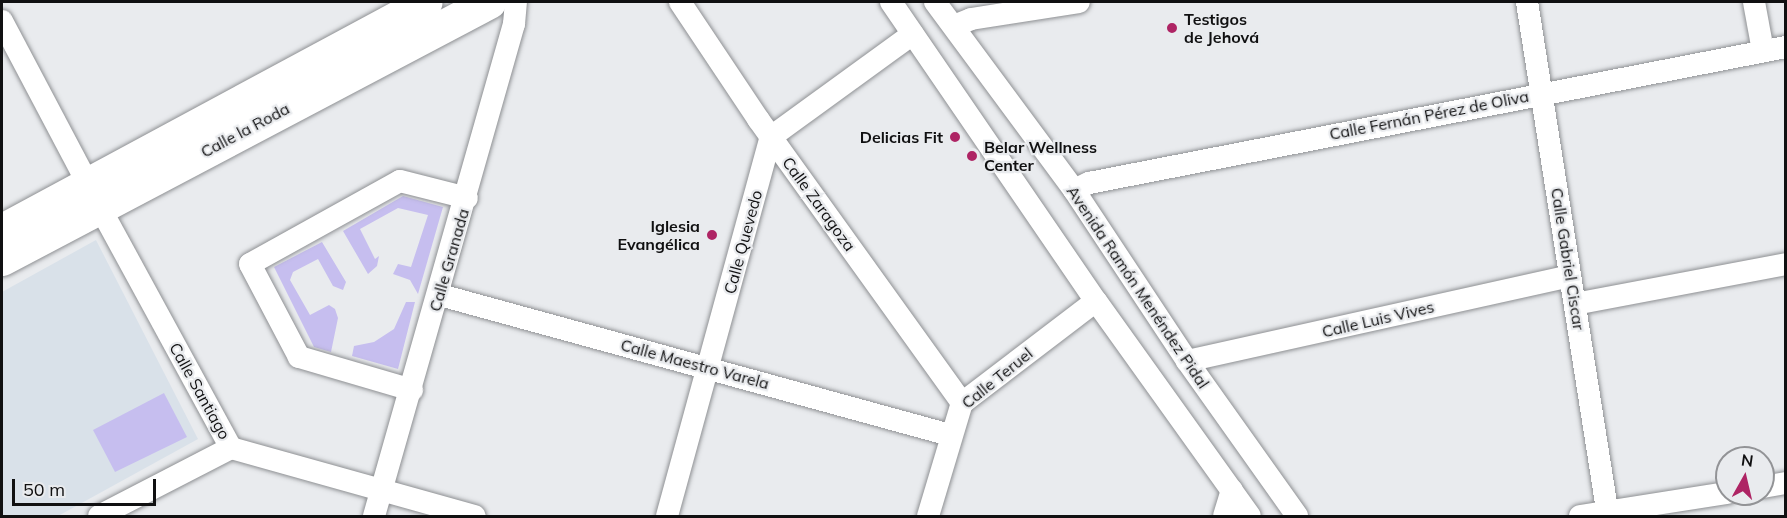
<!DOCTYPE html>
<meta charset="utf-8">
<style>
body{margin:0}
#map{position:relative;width:1787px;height:518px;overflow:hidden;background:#e9ebee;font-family:Mulish,sans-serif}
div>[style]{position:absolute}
.built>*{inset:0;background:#d9e1e9}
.green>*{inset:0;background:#c6beef}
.roads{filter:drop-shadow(0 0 2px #8e9093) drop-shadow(0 0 2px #8e9093)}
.street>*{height:22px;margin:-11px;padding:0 11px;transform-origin:11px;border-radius:11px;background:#fff}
.primary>*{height:33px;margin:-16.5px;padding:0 16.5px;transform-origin:16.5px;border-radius:16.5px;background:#fff}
.dots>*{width:16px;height:16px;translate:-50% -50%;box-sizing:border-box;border:3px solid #e9ebee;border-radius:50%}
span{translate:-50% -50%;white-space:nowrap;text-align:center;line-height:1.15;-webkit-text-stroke:4.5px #e9ebee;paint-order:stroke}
.poi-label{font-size:16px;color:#101011;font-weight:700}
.left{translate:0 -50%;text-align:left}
.right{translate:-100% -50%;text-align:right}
.street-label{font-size:16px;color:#101011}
.frame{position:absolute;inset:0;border:3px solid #101011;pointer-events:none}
.north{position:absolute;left:1715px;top:446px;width:60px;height:60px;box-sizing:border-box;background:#e9ebee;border:2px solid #929396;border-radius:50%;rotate:8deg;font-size:16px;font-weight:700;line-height:24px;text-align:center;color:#101011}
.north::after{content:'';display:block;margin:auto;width:21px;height:27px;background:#ae2464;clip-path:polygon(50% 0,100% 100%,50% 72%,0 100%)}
.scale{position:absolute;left:12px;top:479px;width:144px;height:27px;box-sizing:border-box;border:3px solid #101011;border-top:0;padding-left:8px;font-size:18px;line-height:21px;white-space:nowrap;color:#101011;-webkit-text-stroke:4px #e9ebee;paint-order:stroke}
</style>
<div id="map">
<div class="built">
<div style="clip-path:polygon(96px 240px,198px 439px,58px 516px,2px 516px,2px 292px)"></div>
</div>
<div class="green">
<div style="clip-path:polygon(403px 196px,443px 207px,418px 294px,410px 280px,393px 274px,398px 264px,411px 267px,428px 215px,398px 208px,360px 229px,375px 259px,379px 256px,377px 266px,368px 274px,343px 231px)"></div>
<div style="clip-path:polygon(322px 242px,346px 282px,343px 290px,333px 286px,318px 259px,293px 272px,290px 280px,310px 315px,329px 305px,335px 309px,338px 318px,331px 352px,314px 347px,274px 267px)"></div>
<div style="clip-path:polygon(406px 302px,415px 302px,398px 369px,352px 356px,354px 346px,374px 342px,394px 329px)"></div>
<div style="clip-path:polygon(164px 393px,187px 437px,115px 472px,93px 430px)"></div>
</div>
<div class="roads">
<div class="street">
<div style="left:680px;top:2px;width:141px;rotate:56.3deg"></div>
<div style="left:758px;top:119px;width:350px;rotate:54.3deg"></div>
<div style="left:891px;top:2px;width:363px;rotate:55.6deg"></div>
<div style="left:1096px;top:301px;width:264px;rotate:54.4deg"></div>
<div style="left:935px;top:2px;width:234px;rotate:53.5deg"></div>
<div style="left:1074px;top:190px;width:205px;rotate:56.5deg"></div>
<div style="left:1187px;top:361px;width:190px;rotate:54.6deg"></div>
<div style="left:1527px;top:2px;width:520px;rotate:81.04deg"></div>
<div style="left:1754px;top:2px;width:50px;rotate:79.6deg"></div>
<div style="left:2px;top:21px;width:184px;rotate:62.2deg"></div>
<div style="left:954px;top:26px;width:18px;rotate:-22deg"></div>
<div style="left:971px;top:19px;width:109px;rotate:-8.9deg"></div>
<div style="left:1074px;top:190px;width:17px;rotate:-25deg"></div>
<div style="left:1089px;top:183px;width:710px;rotate:-11.04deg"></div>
<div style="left:99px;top:206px;width:276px;rotate:61.4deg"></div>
<div style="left:231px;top:448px;width:253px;rotate:15.6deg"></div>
<div style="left:440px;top:295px;width:529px;rotate:15.35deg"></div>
<div style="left:1575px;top:304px;width:215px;rotate:-10.7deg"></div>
<div style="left:1187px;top:361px;width:392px;rotate:-12.5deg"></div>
<div style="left:412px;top:390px;width:118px;rotate:-163.7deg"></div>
<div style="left:299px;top:357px;width:105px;rotate:-117.8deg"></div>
<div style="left:250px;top:264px;width:171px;rotate:-29deg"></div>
<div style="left:400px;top:181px;width:69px;rotate:14.2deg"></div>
<div style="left:1763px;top:487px;width:23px;rotate:-10deg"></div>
<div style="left:99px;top:516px;width:148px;rotate:-27.3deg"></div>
<div style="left:374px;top:516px;width:512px;rotate:-74.12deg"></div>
<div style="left:514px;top:24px;width:22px;rotate:-85deg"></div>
<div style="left:667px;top:516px;width:393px;rotate:-74.7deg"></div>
<div style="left:771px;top:137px;width:175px;rotate:-36deg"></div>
<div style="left:928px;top:516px;width:118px;rotate:-73.3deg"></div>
<div style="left:962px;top:403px;width:168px;rotate:-37.3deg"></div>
<div style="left:1224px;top:516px;width:27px;rotate:-73deg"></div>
<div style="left:1580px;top:516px;width:149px;rotate:-8.9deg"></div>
</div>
<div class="primary">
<div style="left:2px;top:230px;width:481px;rotate:-28.3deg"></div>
<div style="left:2px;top:259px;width:551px;rotate:-27.82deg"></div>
</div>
</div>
<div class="dots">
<div style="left:1172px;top:28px;background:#ae2464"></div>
<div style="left:955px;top:137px;background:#ae2464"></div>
<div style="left:972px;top:156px;background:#ae2464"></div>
<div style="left:712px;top:235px;background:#ae2464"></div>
</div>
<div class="poi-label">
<span class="left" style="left:1184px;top:28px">Testigos<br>de Jehová</span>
<span class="right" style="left:943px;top:137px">Delicias Fit</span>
<span class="left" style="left:984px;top:156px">Belar Wellness<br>Center</span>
<span class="right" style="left:700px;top:235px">Iglesia<br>Evangélica</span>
</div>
<div class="street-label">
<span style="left:1429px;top:115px;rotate:-11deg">Calle Fernán Pérez de Oliva</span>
<span style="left:245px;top:130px;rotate:-28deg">Calle la Roda</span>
<span style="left:819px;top:204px;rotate:54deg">Calle Zaragoza</span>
<span style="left:743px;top:242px;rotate:-75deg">Calle Quevedo</span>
<span style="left:1568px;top:259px;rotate:81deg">Calle Gabriel Ciscar</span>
<span style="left:449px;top:260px;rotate:-74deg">Calle Granada</span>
<span style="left:1138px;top:287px;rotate:56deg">Avenida Ramón Menéndez Pidal</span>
<span style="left:1378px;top:319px;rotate:-13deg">Calle Luis Vives</span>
<span style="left:695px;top:364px;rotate:15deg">Calle Maestro Varela</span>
<span style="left:997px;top:378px;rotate:-39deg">Calle Teruel</span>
<span style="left:200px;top:391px;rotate:61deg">Calle Santiago</span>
</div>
<div class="frame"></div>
<div class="north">N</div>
<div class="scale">50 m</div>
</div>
